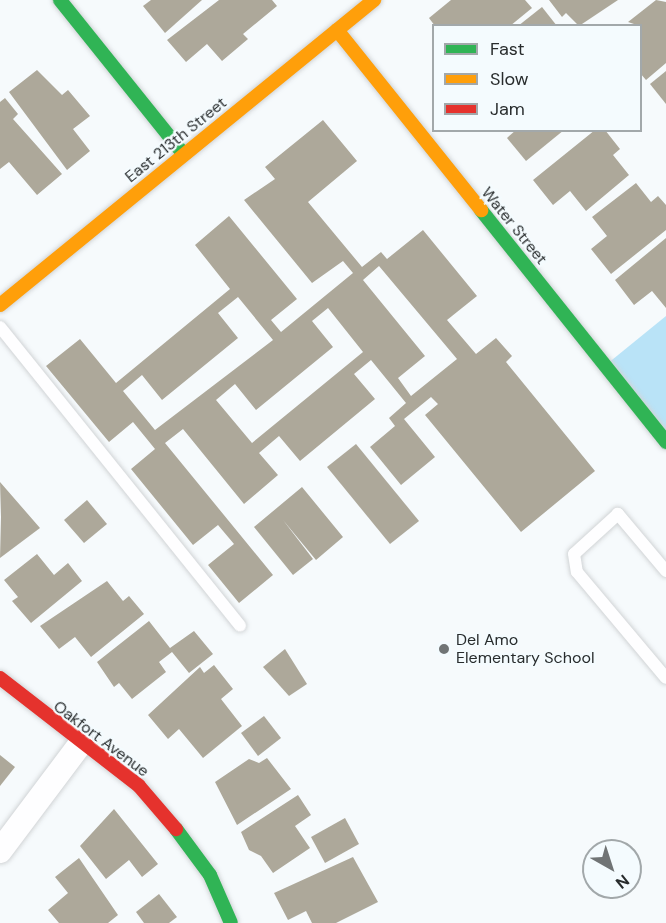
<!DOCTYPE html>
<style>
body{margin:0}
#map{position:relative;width:666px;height:923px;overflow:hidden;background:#f6fafc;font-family:"DM Sans",sans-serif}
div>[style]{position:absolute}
.green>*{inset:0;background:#b9e3f7}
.building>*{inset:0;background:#ada89a}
.roads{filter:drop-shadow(0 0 2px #d1d4d6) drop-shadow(0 0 2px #d1d4d6)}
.lane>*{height:12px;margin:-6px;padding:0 6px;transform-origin:6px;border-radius:6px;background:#fefeff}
.street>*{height:24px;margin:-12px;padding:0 12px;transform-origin:12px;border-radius:12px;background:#fefeff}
.fast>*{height:14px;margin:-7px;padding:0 7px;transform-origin:7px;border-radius:7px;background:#30b455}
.slow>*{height:14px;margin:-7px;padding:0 7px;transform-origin:7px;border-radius:7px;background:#ff9f0a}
.jam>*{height:14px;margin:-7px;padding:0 7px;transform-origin:7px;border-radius:7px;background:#e5322d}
.dots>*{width:16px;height:16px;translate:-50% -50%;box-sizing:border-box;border:3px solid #f4fbfe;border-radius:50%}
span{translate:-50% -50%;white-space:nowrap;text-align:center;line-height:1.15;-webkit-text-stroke:4.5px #f4fbfe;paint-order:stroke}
.street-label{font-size:16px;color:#282c2d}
.poi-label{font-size:16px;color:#282c2d}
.left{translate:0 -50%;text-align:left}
.legend{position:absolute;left:432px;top:24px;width:210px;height:108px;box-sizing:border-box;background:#f4fbfe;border:2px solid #a2a8aa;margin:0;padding:8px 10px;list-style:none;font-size:18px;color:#282c2d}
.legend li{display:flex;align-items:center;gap:12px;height:30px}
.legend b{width:30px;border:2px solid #a2a8aa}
.north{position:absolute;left:582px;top:839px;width:60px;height:60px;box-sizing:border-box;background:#f4fbfe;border:2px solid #a2a8aa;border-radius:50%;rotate:141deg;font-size:16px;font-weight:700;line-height:24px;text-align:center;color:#282c2d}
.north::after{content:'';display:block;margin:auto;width:21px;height:27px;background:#707475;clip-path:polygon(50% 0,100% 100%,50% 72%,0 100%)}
</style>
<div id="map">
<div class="green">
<div style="clip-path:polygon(666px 316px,666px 437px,607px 364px)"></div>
</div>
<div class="building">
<div style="clip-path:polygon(151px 0,202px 0,165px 33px,143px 6px)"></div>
<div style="clip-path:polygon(219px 0,272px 0,277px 6px,243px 34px,248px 39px,222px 61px,207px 44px,186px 62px,167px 40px)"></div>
<div style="clip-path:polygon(451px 0,525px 0,532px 8px,510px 26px,435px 26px,429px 18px)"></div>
<div style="clip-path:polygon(549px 0,618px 0,579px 26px,566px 13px,562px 17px)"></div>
<div style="clip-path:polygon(656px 0,666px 2px,666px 63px,646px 80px,640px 73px,640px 26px,628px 22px)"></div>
<div style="clip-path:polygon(542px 7px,557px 26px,518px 26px)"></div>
<div style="clip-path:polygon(37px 70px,62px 95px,68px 90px,90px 116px,73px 129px,90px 151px,67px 170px,9px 92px)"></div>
<div style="clip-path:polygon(666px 71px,666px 104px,650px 84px)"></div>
<div style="clip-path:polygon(5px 98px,18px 114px,13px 119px,62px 174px,37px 195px,9px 162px,0 169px,0 102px)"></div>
<div style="clip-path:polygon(evenodd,323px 120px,357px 161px,308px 202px,362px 267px,381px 252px,387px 259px,423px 230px,477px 296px,447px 320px,476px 354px,496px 338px,512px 356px,506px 362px,595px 471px,521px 532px,425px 415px,438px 404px,431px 397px,404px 419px,435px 457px,401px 485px,370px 447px,395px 426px,389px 418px,406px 403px,371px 360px,354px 374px,375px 399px,300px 461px,279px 436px,259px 453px,278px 475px,244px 504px,183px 429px,165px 443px,273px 575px,239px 603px,208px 565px,234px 544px,218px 525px,193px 545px,131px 469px,155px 449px,133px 422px,109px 442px,46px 366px,80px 339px,116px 383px,230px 289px,195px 245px,229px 216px,297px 299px,271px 320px,281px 332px,353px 273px,343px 261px,312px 283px,244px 200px,275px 179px,265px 167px,323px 120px,379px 266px,457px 359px,411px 396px,398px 378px,425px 356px,363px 280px,379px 266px,323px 120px,238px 297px,273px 340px,155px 430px,123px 391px,142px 375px,162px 400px,238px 338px,218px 313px,238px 297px,323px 120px,328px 308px,363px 352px,252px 443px,216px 400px,235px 384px,256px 410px,333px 347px,312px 321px,328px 308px)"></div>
<div style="clip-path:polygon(516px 130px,564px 130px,526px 161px,507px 138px)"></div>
<div style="clip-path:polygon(595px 130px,605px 130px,620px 149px,613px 155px,629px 175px,586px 211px,570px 191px,553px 205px,533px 180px)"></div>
<div style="clip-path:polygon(636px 183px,651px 202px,658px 196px,666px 205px,666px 230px,611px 274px,591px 249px,607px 236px,592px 217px)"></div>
<div style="clip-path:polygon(666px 238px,666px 308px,652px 291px,634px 305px,615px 280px)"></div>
<div style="clip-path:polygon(356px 444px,419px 521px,390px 544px,327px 467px)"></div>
<div style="clip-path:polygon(0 482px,40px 528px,0 558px,1px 517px)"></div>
<div style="clip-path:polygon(302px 487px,343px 537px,316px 560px,283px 520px,313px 559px,293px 575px,254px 527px)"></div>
<div style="clip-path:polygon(87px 500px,107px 524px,84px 543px,64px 520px)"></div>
<div style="clip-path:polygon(37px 554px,54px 575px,68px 563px,82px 581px,31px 623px,12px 601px,18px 597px,4px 580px)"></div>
<div style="clip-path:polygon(107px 581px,123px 601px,129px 596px,144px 614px,91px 657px,75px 637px,59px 649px,40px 626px)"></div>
<div style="clip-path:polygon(149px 621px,170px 648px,194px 631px,213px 654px,189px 673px,172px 652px,159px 662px,166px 672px,132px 699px,119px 683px,114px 687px,97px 662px)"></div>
<div style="clip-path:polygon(285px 649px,307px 684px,289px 696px,263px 667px)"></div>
<div style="clip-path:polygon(214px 665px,233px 689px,221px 699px,242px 726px,203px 758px,179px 729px,168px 739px,148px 715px,200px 667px,204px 673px)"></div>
<div style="clip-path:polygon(264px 716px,281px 738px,258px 756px,241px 733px)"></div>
<div style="clip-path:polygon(0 755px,15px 767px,0 786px)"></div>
<div style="clip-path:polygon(267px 758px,291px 789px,237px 825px,215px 782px,249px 759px,259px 763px)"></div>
<div style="clip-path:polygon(298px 795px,311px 815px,295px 826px,310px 848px,273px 873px,261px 856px,249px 850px,241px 832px)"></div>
<div style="clip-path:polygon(114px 809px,158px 864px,142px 877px,129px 860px,106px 879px,80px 846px)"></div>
<div style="clip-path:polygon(345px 818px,359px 844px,325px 863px,311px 837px)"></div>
<div style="clip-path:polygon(353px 857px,378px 902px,336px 923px,312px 923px,306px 911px,288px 920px,274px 893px)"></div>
<div style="clip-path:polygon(79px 858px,118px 915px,108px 923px,59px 923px,48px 910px,68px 893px,55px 877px)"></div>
<div style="clip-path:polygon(159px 894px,177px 917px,169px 923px,144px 923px,136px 912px)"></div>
</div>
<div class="roads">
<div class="lane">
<div style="left:0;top:327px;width:383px;rotate:51.2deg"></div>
<div style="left:666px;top:571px;width:75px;rotate:-130.1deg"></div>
<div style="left:618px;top:514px;width:59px;rotate:137.7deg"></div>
<div style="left:574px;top:554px;width:18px;rotate:81deg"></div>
<div style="left:577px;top:572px;width:138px;rotate:50deg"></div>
</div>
<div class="street">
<div style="left:0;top:851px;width:135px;rotate:-53.1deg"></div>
</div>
<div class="fast">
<div style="left:60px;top:0;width:198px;rotate:51.3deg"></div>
<div style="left:481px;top:210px;width:297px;rotate:51.4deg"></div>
<div style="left:176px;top:829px;width:57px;rotate:53.5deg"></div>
<div style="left:210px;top:875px;width:52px;rotate:66.4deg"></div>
</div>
<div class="slow">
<div style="left:337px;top:30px;width:231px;rotate:51.3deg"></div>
<div style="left:0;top:305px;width:483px;rotate:-39.2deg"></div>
</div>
<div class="jam">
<div style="left:0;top:678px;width:176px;rotate:37.8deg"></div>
<div style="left:139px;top:786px;width:57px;rotate:49.3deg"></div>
</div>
</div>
<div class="dots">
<div style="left:444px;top:649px;background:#707475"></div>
</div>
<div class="street-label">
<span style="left:176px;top:140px;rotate:-39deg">East 213th Street</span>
<span style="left:514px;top:226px;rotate:51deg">Water Street</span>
<span style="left:101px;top:739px;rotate:37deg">Oakfort Avenue</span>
</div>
<div class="poi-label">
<span class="left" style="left:456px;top:649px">Del Amo<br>Elementary School</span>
</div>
<ul class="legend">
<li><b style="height:8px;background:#30b455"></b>Fast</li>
<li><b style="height:8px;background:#ff9f0a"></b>Slow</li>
<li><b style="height:8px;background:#e5322d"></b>Jam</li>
</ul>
<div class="north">N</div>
</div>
